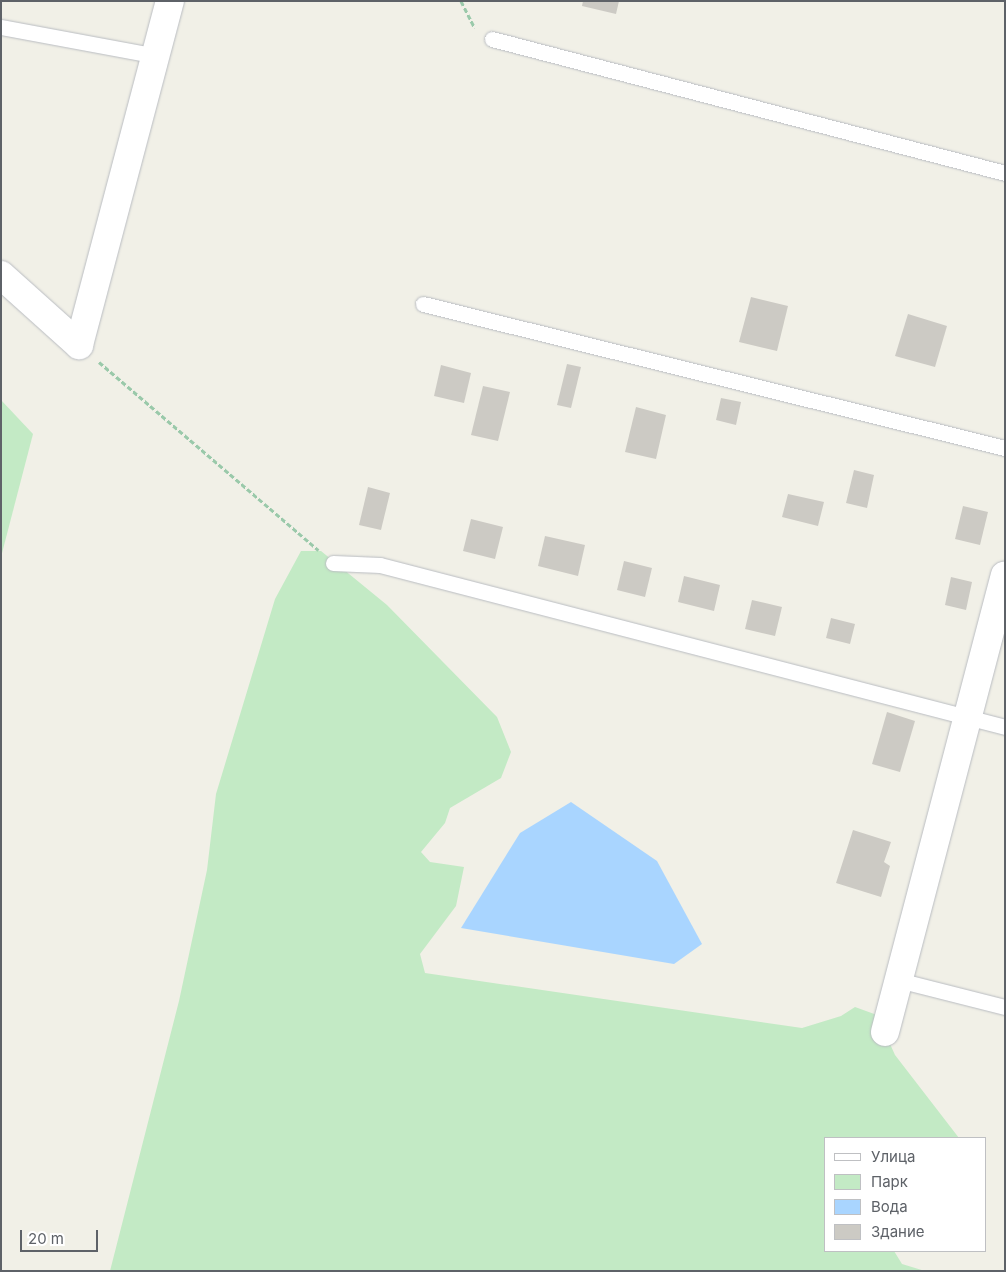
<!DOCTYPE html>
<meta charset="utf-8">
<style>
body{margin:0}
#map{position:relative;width:1006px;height:1272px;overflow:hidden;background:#f1f0e7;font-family:Inter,sans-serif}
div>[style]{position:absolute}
.green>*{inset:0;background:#c3eac5}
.water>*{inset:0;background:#a9d5ff}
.building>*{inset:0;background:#cccac4}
.path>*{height:3px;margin-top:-1.5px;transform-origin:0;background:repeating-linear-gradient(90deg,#9ac9aa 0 5px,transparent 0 7.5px)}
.roads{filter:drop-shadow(0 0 1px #b9bcc1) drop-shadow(0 0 1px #b9bcc1)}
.lane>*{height:15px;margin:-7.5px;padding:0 7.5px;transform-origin:7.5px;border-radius:7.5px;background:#fff}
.street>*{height:28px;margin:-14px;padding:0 14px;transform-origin:14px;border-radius:14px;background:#fff}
span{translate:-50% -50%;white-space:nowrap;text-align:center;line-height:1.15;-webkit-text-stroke:4px #fff;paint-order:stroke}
.frame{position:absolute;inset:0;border:2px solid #5e6268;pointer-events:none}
.legend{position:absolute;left:824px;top:1137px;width:162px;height:115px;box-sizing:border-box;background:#fff;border:1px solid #bfc0c3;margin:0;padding:6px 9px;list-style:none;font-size:15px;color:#5e6268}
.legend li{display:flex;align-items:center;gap:10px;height:25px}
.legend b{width:25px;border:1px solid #bfc0c3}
.scale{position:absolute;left:20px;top:1230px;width:78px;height:22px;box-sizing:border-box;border:2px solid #5e6268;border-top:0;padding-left:6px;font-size:15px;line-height:18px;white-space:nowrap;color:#5e6268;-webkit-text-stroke:4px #fff;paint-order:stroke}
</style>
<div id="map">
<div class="green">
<div style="clip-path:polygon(1px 400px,33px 434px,1px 557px)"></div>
<div style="clip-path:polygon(301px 551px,321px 551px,387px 605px,497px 717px,511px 752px,501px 778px,450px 808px,445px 823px,421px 852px,430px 862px,464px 867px,456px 906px,420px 954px,425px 973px,802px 1028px,841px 1016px,855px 1007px,877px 1015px,895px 1055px,959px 1138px,825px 1138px,825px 1251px,894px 1251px,902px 1264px,925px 1271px,110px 1271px,179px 1001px,207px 870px,216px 794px,275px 599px)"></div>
</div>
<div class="water">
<div style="clip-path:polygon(571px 802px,657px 861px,702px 944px,674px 964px,461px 928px,520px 833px)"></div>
</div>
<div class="building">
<div style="clip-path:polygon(583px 1px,619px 1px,616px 14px,582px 6px)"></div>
<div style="clip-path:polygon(751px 297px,788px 306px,777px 351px,739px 342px)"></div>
<div style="clip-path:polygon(908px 314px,947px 326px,935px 367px,895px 356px)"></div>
<div style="clip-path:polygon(567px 364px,581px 367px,571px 408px,557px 405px)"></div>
<div style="clip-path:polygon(441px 365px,471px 373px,464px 403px,434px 396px)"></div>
<div style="clip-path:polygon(483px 386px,510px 392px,498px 441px,471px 435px)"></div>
<div style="clip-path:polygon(721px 398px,741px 402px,736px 425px,716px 420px)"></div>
<div style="clip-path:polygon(636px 407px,666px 415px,656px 459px,625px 452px)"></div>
<div style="clip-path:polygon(854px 470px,874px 475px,867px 508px,846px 503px)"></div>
<div style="clip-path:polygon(368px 487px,390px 493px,381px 530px,359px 525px)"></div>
<div style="clip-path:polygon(788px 494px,824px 502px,818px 526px,782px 517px)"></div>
<div style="clip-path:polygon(963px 506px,988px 512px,980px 545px,955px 539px)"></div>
<div style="clip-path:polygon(471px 519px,503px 527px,495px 559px,463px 551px)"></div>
<div style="clip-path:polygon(545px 536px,585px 545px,578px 576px,538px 566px)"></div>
<div style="clip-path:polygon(624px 561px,652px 568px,645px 597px,617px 590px)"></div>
<div style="clip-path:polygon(684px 576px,720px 585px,714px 611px,678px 602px)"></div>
<div style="clip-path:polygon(951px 577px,972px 582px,966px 610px,945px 605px)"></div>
<div style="clip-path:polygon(752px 600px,782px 607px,775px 636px,745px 629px)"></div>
<div style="clip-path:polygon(831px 618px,855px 624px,850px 644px,826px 638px)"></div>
<div style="clip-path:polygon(887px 712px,915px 721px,900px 772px,872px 764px)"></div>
<div style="clip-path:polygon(853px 830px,891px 842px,884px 862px,890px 866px,881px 897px,836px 883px)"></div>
</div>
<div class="path">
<div style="left:461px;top:1px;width:30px;rotate:63deg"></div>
<div style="left:99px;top:362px;width:289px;rotate:40.6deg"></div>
</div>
<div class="roads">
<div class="lane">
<div style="left:1px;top:27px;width:159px;rotate:10.5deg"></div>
<div style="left:492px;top:39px;width:530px;rotate:14.64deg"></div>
<div style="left:423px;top:304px;width:600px;rotate:13.9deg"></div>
<div style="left:333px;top:563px;width:47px;rotate:2.4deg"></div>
<div style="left:380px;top:565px;width:646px;rotate:14.53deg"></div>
<div style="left:902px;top:981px;width:106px;rotate:14.2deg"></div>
</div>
<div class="street">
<div style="left:1px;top:275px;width:105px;rotate:41.9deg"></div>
<div style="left:79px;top:345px;width:356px;rotate:-75.2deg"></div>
<div style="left:885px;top:1032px;width:472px;rotate:-75.3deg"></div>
</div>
</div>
<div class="frame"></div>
<ul class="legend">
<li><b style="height:6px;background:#fff"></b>Улица</li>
<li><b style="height:14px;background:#c3eac5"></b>Парк</li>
<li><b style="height:14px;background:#a9d5ff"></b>Вода</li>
<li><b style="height:14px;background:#cccac4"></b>Здание</li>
</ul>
<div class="scale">20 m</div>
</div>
